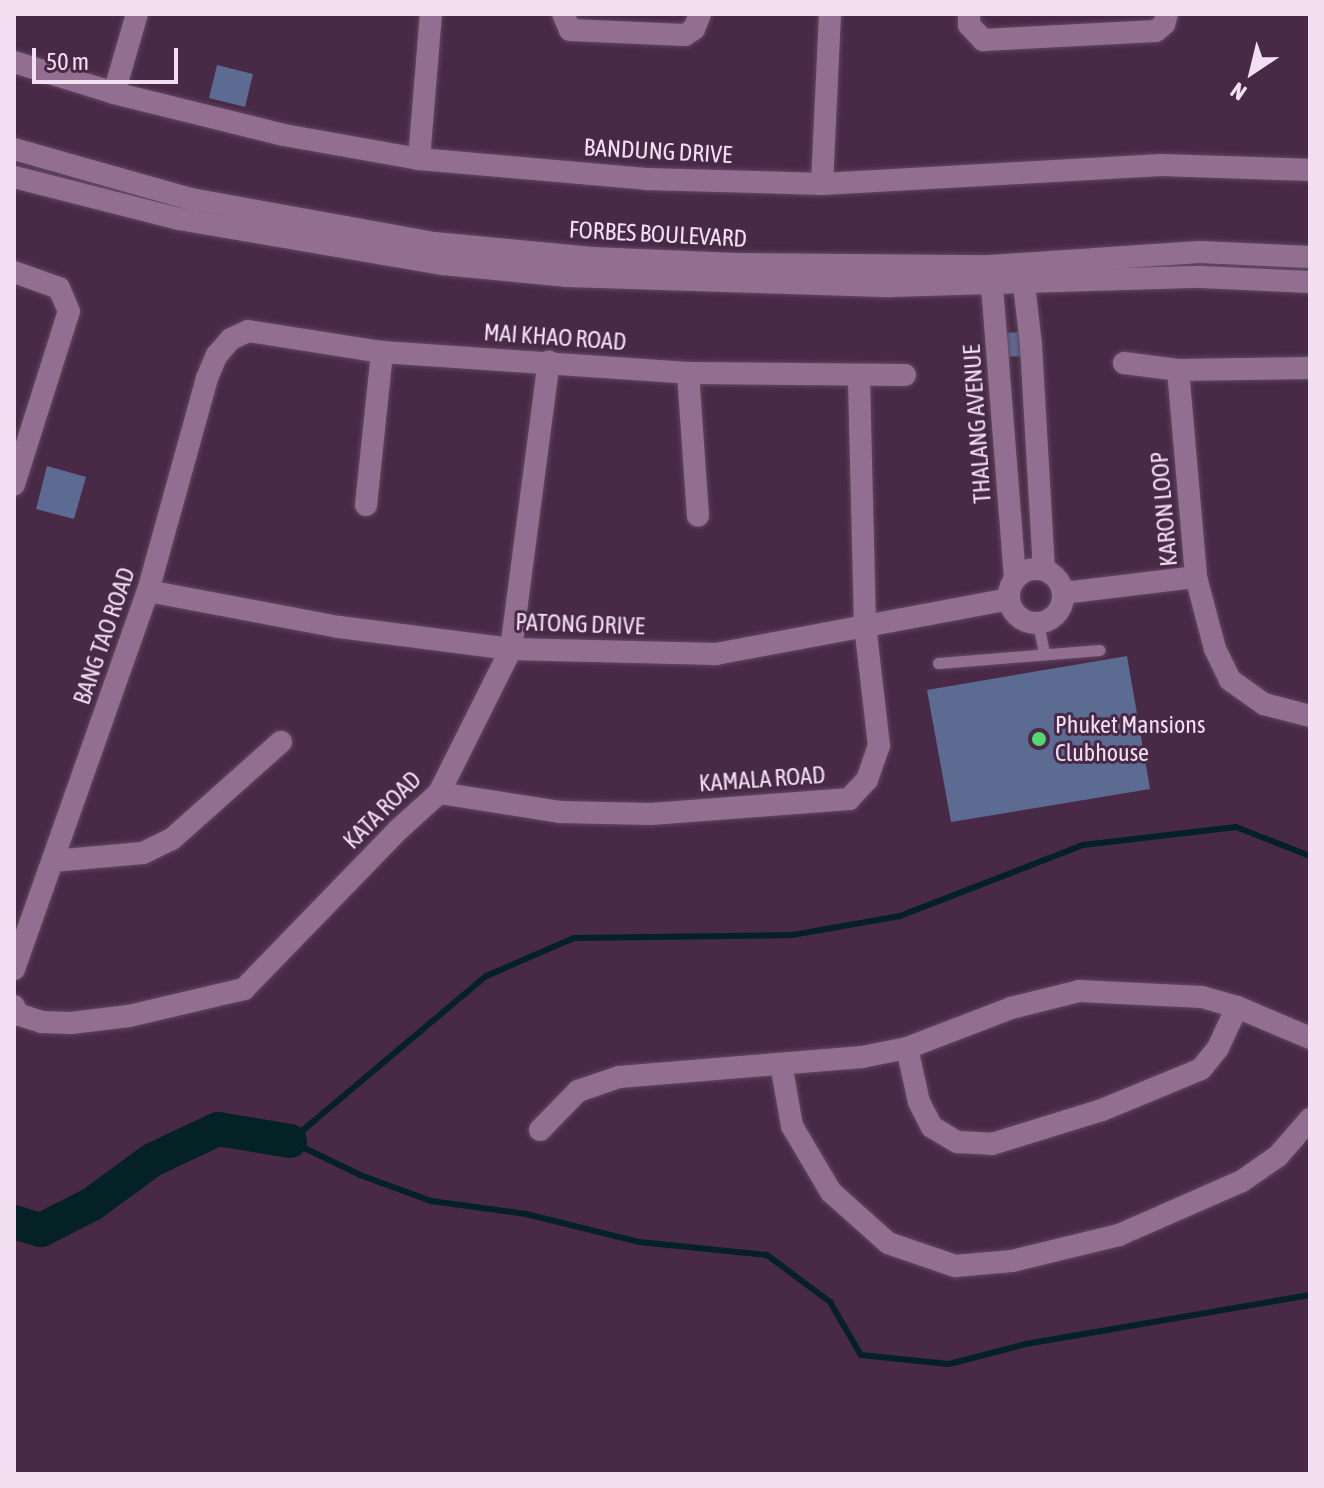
<!DOCTYPE html>
<style>
body{margin:0}
#map{position:relative;width:1324px;height:1488px;overflow:hidden;background:#482a47;font-family:"Asap Condensed",sans-serif}
div>[style]{position:absolute}
.stream>*{height:6px;margin:-3px;padding:0 3px;transform-origin:3px;border-radius:3px;background:#042125}
.river>*{height:34px;margin:-17px;padding:0 17px;transform-origin:17px;border-radius:17px;background:#042125}
.building>*{inset:0;background:#5c6b92}
.roads{filter:drop-shadow(0 0 2px #604760) drop-shadow(0 0 2px #604760)}
.lane>*{height:11px;margin:-5.5px;padding:0 5.5px;transform-origin:5.5px;border-radius:5.5px;background:#926f90}
.street>*{height:22px;margin:-11px;padding:0 11px;transform-origin:11px;border-radius:11px;background:#926f90}
.street>.ring{margin:-11px;padding:0;box-sizing:content-box;background:none;border:22px solid #926f90;border-radius:50%}
.dots>*{width:22px;height:22px;translate:-50% -50%;box-sizing:border-box;border:4px solid #482a47;border-radius:50%}
span{translate:-50% -50%;white-space:nowrap;text-align:center;line-height:1.15;-webkit-text-stroke:6px #482a47;paint-order:stroke}
.street-label{font-size:24px;color:#f2dff1}
.poi-label{font-size:24px;color:#f2dff1}
.left{translate:0 -50%;text-align:left}
.frame{position:absolute;inset:0;border:16px solid #f2dff1;pointer-events:none}
.north{position:absolute;left:1212px;top:32px;width:80px;height:80px;-webkit-text-stroke:6px #482a47;paint-order:stroke;rotate:215deg;font-size:22px;font-weight:700;line-height:32px;text-align:center;color:#f2dff1}
.north::after{content:'';display:block;margin:auto;width:28px;height:36px;background:#f2dff1;clip-path:polygon(50% 0,100% 100%,50% 72%,0 100%)}
.scale{position:absolute;left:32px;top:48px;width:146px;height:36px;box-sizing:border-box;border:4px solid #f2dff1;border-top:0;padding-left:10px;font-size:24px;line-height:28px;white-space:nowrap;color:#f2dff1;-webkit-text-stroke:6px #482a47;paint-order:stroke}
</style>
<div id="map">
<div class="stream">
<div style="left:1310px;top:856px;width:79px;rotate:-158.6deg"></div>
<div style="left:1236px;top:827px;width:154px;rotate:173.3deg"></div>
<div style="left:1083px;top:845px;width:196px;rotate:158.8deg"></div>
<div style="left:900px;top:916px;width:110px;rotate:170deg"></div>
<div style="left:792px;top:935px;width:218px;rotate:179.2deg"></div>
<div style="left:574px;top:938px;width:96px;rotate:156.6deg"></div>
<div style="left:486px;top:976px;width:256px;rotate:139.9deg"></div>
<div style="left:290px;top:1141px;width:78px;rotate:25.9deg"></div>
<div style="left:360px;top:1175px;width:76px;rotate:20.1deg"></div>
<div style="left:431px;top:1201px;width:96px;rotate:7.8deg"></div>
<div style="left:526px;top:1214px;width:116px;rotate:13.9deg"></div>
<div style="left:639px;top:1242px;width:129px;rotate:5.8deg"></div>
<div style="left:767px;top:1255px;width:79px;rotate:36.7deg"></div>
<div style="left:830px;top:1302px;width:61px;rotate:59.7deg"></div>
<div style="left:861px;top:1355px;width:88px;rotate:5.8deg"></div>
<div style="left:949px;top:1364px;width:80px;rotate:-14.6deg"></div>
<div style="left:1026px;top:1344px;width:288px;rotate:-9.8deg"></div>
</div>
<div class="river">
<div style="left:14px;top:1222px;width:28px;rotate:17deg"></div>
<div style="left:41px;top:1230px;width:57px;rotate:-27deg"></div>
<div style="left:92px;top:1204px;width:74px;rotate:-36.3deg"></div>
<div style="left:152px;top:1160px;width:73px;rotate:-25.2deg"></div>
<div style="left:218px;top:1129px;width:73px;rotate:9.5deg"></div>
</div>
<div class="building">
<div style="clip-path:polygon(217px 65px,253px 74px,245px 107px,209px 98px)"></div>
<div style="clip-path:polygon(1023px 332px,1024px 356px,1004px 357px,1003px 333px)"></div>
<div style="clip-path:polygon(47px 466px,86px 477px,74px 519px,36px 509px)"></div>
<div style="clip-path:polygon(1127px 656px,1150px 789px,951px 822px,927px 690px)"></div>
</div>
<div class="roads">
<div class="lane">
<div style="left:1038px;top:624px;width:30px;rotate:78deg"></div>
<div style="left:938px;top:663px;width:162px;rotate:-4.6deg"></div>
</div>
<div class="street">
<div style="left:563px;top:14px;width:17px;rotate:66deg"></div>
<div style="left:570px;top:30px;width:115px;rotate:2.5deg"></div>
<div style="left:685px;top:35px;width:11px;rotate:-34deg"></div>
<div style="left:694px;top:29px;width:16px;rotate:-68deg"></div>
<div style="left:969px;top:14px;width:11px;rotate:90deg"></div>
<div style="left:969px;top:25px;width:21px;rotate:47deg"></div>
<div style="left:983px;top:40px;width:173px;rotate:-3deg"></div>
<div style="left:1156px;top:31px;width:11px;rotate:-41deg"></div>
<div style="left:1164px;top:24px;width:10px;rotate:-73deg"></div>
<div style="left:14px;top:62px;width:105px;rotate:17.2deg"></div>
<div style="left:114px;top:93px;width:175px;rotate:13.9deg"></div>
<div style="left:284px;top:135px;width:137px;rotate:10.1deg"></div>
<div style="left:419px;top:159px;width:228px;rotate:5deg"></div>
<div style="left:646px;top:179px;width:176px;rotate:1.6deg"></div>
<div style="left:822px;top:184px;width:340px;rotate:-3.2deg"></div>
<div style="left:1161px;top:165px;width:149px;rotate:1.9deg"></div>
<div style="left:114px;top:93px;width:82px;rotate:-73.8deg"></div>
<div style="left:14px;top:149px;width:184px;rotate:15.8deg"></div>
<div style="left:191px;top:199px;width:247px;rotate:10.3deg"></div>
<div style="left:434px;top:243px;width:159px;rotate:5.4deg"></div>
<div style="left:592px;top:258px;width:144px;rotate:2.4deg"></div>
<div style="left:736px;top:264px;width:254px;rotate:0.5deg"></div>
<div style="left:990px;top:266px;width:210px;rotate:-3.8deg"></div>
<div style="left:1200px;top:252px;width:110px;rotate:2.6deg"></div>
<div style="left:419px;top:159px;width:145px;rotate:-85.3deg"></div>
<div style="left:14px;top:177px;width:170px;rotate:14.3deg"></div>
<div style="left:179px;top:219px;width:268px;rotate:9.7deg"></div>
<div style="left:443px;top:264px;width:125px;rotate:5.5deg"></div>
<div style="left:567px;top:276px;width:324px;rotate:1.8deg"></div>
<div style="left:891px;top:286px;width:310px;rotate:-1.7deg"></div>
<div style="left:1201px;top:277px;width:109px;rotate:2.6deg"></div>
<div style="left:822px;top:184px;width:170px;rotate:-87.3deg"></div>
<div style="left:1022px;top:268px;width:78px;rotate:83.3deg"></div>
<div style="left:1031px;top:345px;width:224px;rotate:86.7deg"></div>
<div style="left:14px;top:272px;width:48px;rotate:19.6deg"></div>
<div style="left:59px;top:288px;width:25px;rotate:67deg"></div>
<div style="left:69px;top:311px;width:182px;rotate:107.6deg"></div>
<div style="left:991px;top:273px;width:307px;rotate:85.5deg"></div>
<div style="left:1124px;top:363px;width:54px;rotate:7.4deg"></div>
<div style="left:1310px;top:368px;width:132px;rotate:179.1deg"></div>
<div style="left:1178px;top:370px;width:208px;rotate:85deg"></div>
<div style="left:1196px;top:577px;width:74px;rotate:75.2deg"></div>
<div style="left:1215px;top:649px;width:34px;rotate:64deg"></div>
<div style="left:1230px;top:680px;width:42px;rotate:35.2deg"></div>
<div style="left:1264px;top:704px;width:48px;rotate:14.6deg"></div>
<div style="left:688px;top:373px;width:143px;rotate:86deg"></div>
<div style="left:366px;top:505px;width:154px;rotate:-84deg"></div>
<div class="ring" style="left:1009px;top:569px;width:32px;height:32px"></div>
<div style="left:148px;top:591px;width:194px;rotate:10.7deg"></div>
<div style="left:339px;top:627px;width:173px;rotate:7.3deg"></div>
<div style="left:511px;top:649px;width:205px;rotate:1.4deg"></div>
<div style="left:716px;top:654px;width:298px;rotate:-10.6deg"></div>
<div style="left:1063px;top:593px;width:134px;rotate:-6.9deg"></div>
<div style="left:439px;top:793px;width:122px;rotate:8.9deg"></div>
<div style="left:560px;top:812px;width:91px;rotate:1.3deg"></div>
<div style="left:651px;top:814px;width:199px;rotate:-4.3deg"></div>
<div style="left:849px;top:799px;width:26px;rotate:-47deg"></div>
<div style="left:867px;top:780px;width:36px;rotate:-71deg"></div>
<div style="left:879px;top:746px;width:122px;rotate:-96.6deg"></div>
<div style="left:865px;top:625px;width:250px;rotate:-91.4deg"></div>
<div style="left:53px;top:861px;width:90px;rotate:-5.1deg"></div>
<div style="left:143px;top:853px;width:32px;rotate:-26deg"></div>
<div style="left:172px;top:839px;width:146px;rotate:-41.7deg"></div>
<div style="left:14px;top:969px;width:401px;rotate:-70.5deg"></div>
<div style="left:148px;top:591px;width:221px;rotate:-74.5deg"></div>
<div style="left:207px;top:378px;width:25px;rotate:-67deg"></div>
<div style="left:217px;top:355px;width:21px;rotate:-49deg"></div>
<div style="left:231px;top:339px;width:19px;rotate:-25deg"></div>
<div style="left:248px;top:331px;width:136px;rotate:8.9deg"></div>
<div style="left:382px;top:352px;width:307px;rotate:3.9deg"></div>
<div style="left:688px;top:373px;width:217px;rotate:0.5deg"></div>
<div style="left:14px;top:1006px;width:9px;rotate:69deg"></div>
<div style="left:17px;top:1014px;width:26px;rotate:18deg"></div>
<div style="left:42px;top:1022px;width:29px;rotate:2deg"></div>
<div style="left:71px;top:1023px;width:58px;rotate:-6.9deg"></div>
<div style="left:129px;top:1016px;width:118px;rotate:-13.2deg"></div>
<div style="left:244px;top:989px;width:221px;rotate:-45.9deg"></div>
<div style="left:398px;top:830px;width:55px;rotate:-42.1deg"></div>
<div style="left:439px;top:793px;width:161px;rotate:-63.4deg"></div>
<div style="left:511px;top:649px;width:290px;rotate:-82.5deg"></div>
<div style="left:907px;top:1048px;width:55px;rotate:77.5deg"></div>
<div style="left:919px;top:1102px;width:28px;rotate:63deg"></div>
<div style="left:932px;top:1127px;width:29px;rotate:31deg"></div>
<div style="left:957px;top:1142px;width:35px;rotate:3deg"></div>
<div style="left:992px;top:1144px;width:115px;rotate:-17.2deg"></div>
<div style="left:1102px;top:1110px;width:107px;rotate:-22.5deg"></div>
<div style="left:1201px;top:1069px;width:27px;rotate:-51deg"></div>
<div style="left:1218px;top:1048px;width:45px;rotate:-65.1deg"></div>
<div style="left:781px;top:1064px;width:63px;rotate:79.9deg"></div>
<div style="left:792px;top:1126px;width:77px;rotate:59.4deg"></div>
<div style="left:831px;top:1192px;width:76px;rotate:41.8deg"></div>
<div style="left:888px;top:1243px;width:71px;rotate:18.9deg"></div>
<div style="left:955px;top:1266px;width:57px;rotate:-5deg"></div>
<div style="left:1012px;top:1261px;width:110px;rotate:-13.7deg"></div>
<div style="left:1119px;top:1235px;width:134px;rotate:-23.7deg"></div>
<div style="left:1242px;top:1181px;width:44px;rotate:-34.8deg"></div>
<div style="left:1278px;top:1156px;width:49px;rotate:-49.1deg"></div>
<div style="left:540px;top:1130px;width:54px;rotate:-45.7deg"></div>
<div style="left:578px;top:1091px;width:43px;rotate:-18.9deg"></div>
<div style="left:619px;top:1077px;width:244px;rotate:-4.7deg"></div>
<div style="left:862px;top:1057px;width:46px;rotate:-11.3deg"></div>
<div style="left:907px;top:1048px;width:111px;rotate:-21deg"></div>
<div style="left:1011px;top:1008px;width:70px;rotate:-14deg"></div>
<div style="left:1079px;top:991px;width:123px;rotate:2.8deg"></div>
<div style="left:1202px;top:997px;width:36px;rotate:16deg"></div>
<div style="left:1237px;top:1007px;width:79px;rotate:23deg"></div>
</div>
</div>
<div class="dots">
<div style="left:1039px;top:739px;background:#55d672"></div>
</div>
<div class="street-label">
<span style="left:658px;top:151px;rotate:3deg">BANDUNG DRIVE</span>
<span style="left:658px;top:234px;rotate:3deg">FORBES BOULEVARD</span>
<span style="left:555px;top:337px;rotate:4deg">MAI KHAO ROAD</span>
<span style="left:977px;top:424px;rotate:-94deg">THALANG AVENUE</span>
<span style="left:1164px;top:509px;rotate:-95deg">KARON LOOP</span>
<span style="left:580px;top:624px;rotate:2deg">PATONG DRIVE</span>
<span style="left:104px;top:636px;rotate:-71deg">BANG TAO ROAD</span>
<span style="left:762px;top:779px;rotate:-4deg">KAMALA ROAD</span>
<span style="left:382px;top:810px;rotate:-45deg">KATA ROAD</span>
</div>
<div class="poi-label">
<span class="left" style="left:1055px;top:739px">Phuket Mansions<br>Clubhouse</span>
</div>
<div class="frame"></div>
<div class="north">N</div>
<div class="scale">50 m</div>
</div>
